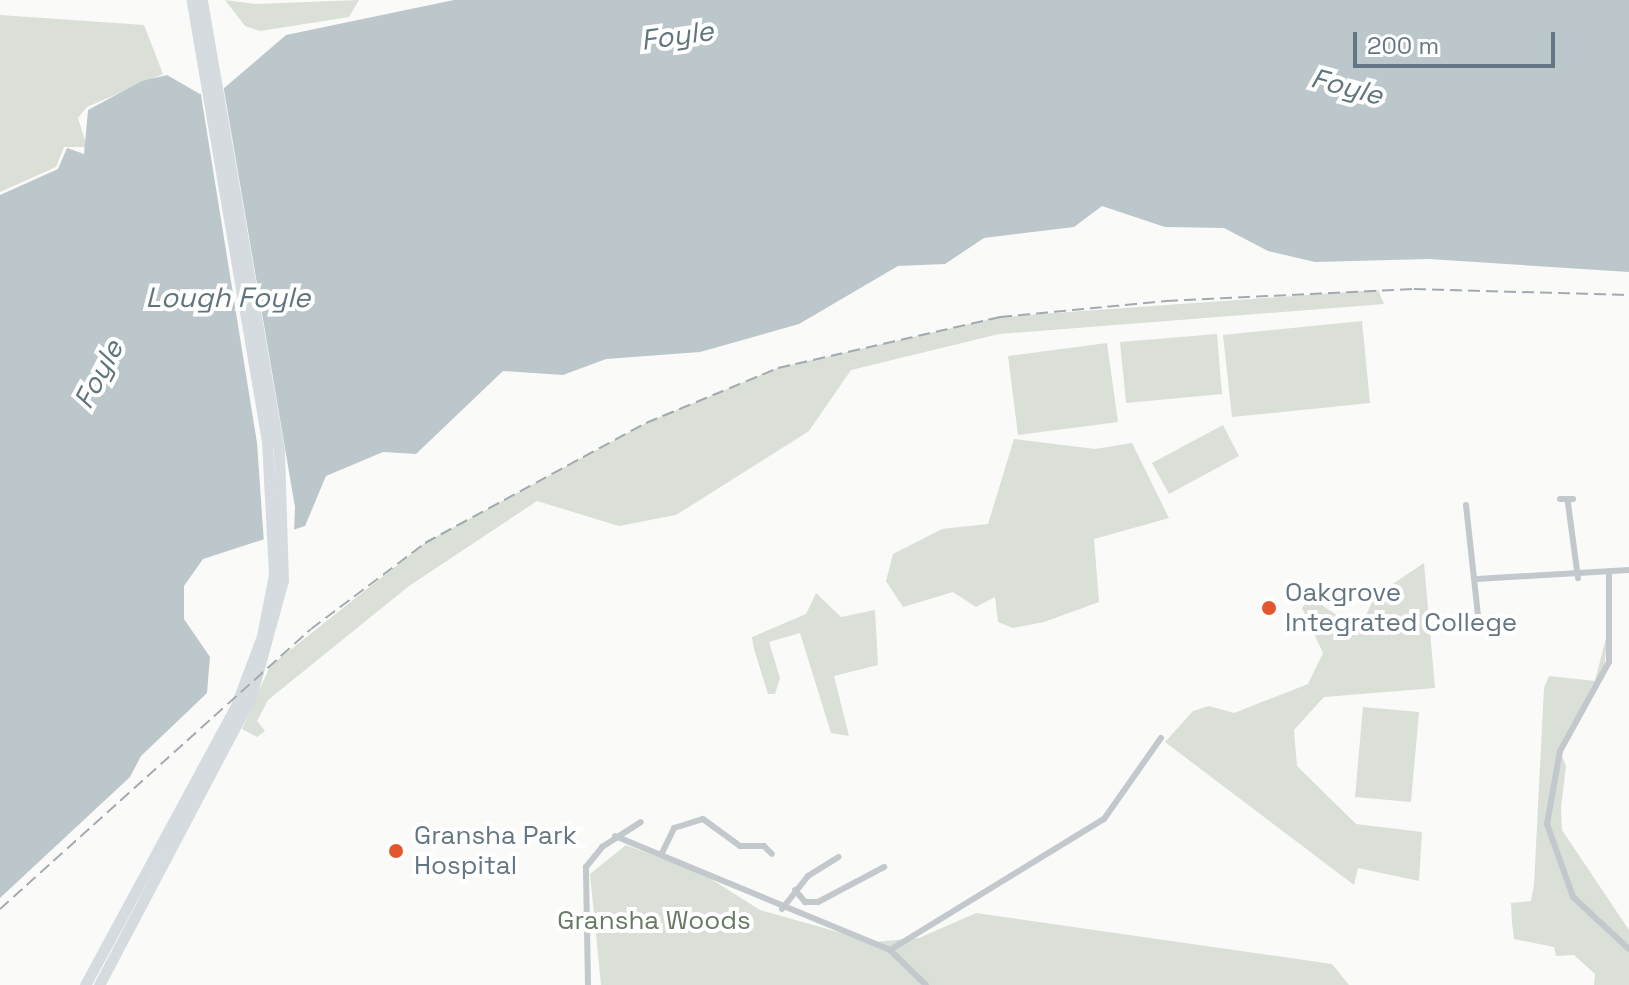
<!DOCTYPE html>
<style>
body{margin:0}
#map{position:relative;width:1629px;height:985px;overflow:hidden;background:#fafaf8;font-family:"Space Grotesk",sans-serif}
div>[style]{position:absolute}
.green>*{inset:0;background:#dadfd7}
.water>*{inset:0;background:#bbc7cb}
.pier>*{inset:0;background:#fafaf8}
.street>*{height:6px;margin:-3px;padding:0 3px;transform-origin:3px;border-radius:3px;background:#c3c8cc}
.highway>*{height:11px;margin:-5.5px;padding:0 5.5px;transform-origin:5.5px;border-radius:5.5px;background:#d6dbdf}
.rail>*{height:2px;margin-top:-1px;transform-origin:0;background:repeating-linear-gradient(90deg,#a2aab0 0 12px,transparent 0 18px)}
.dots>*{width:22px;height:22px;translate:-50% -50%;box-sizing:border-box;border:4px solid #fff;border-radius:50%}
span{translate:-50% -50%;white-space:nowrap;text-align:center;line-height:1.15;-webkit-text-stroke:8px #fff;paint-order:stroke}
.poi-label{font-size:26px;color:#657683}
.left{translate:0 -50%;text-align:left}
.park-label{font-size:26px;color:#687a64}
.water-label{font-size:28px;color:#60757c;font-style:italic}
.scale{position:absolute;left:1353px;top:32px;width:202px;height:36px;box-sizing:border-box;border:4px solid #657683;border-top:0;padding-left:10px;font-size:24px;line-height:28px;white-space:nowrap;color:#657683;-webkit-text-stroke:6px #fff;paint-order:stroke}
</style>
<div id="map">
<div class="green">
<div style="clip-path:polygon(225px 0,255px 4px,359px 0,349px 17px,260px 31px,245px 26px)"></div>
<div style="clip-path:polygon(0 15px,144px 25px,163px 74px,87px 107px,78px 118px,87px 147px,64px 147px,56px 167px,0 192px)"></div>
<div style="clip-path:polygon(1378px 290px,1384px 304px,999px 334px,851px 370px,809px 431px,676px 515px,619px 526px,537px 501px,409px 586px,268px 700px,257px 721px,265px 731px,257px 737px,242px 729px,270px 666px,425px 543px,646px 423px,778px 368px,1000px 317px)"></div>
<div style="clip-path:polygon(1362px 321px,1370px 403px,1232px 417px,1223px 335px)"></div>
<div style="clip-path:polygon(1217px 334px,1222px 394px,1126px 403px,1120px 342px)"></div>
<div style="clip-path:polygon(1107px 343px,1118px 422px,1018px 435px,1008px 356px)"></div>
<div style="clip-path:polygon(1223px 425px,1239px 456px,1169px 494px,1152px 463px)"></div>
<div style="clip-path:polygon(1014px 439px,1095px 449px,1132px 443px,1169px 518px,1094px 539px,1099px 602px,1044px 622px,1013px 628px,998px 622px,995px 597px,976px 607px,953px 592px,903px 607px,886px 581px,893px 554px,942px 529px,988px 524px)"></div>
<div style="clip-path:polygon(1424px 563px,1435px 688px,1324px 697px,1294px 730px,1297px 766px,1356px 824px,1422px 832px,1419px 881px,1358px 868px,1354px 885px,1165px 742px,1193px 711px,1209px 706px,1234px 713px,1308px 684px,1323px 653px,1302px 608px,1310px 597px,1348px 623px,1363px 621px,1375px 596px)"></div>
<div style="clip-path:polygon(816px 593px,841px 617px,875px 610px,878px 665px,834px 676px,849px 736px,831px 733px,800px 633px,769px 642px,780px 678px,775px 694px,768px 694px,754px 649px,752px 637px,806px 614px)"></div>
<div style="clip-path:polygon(1608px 630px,1604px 670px,1560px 751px,1566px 766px,1561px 808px,1562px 830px,1629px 930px,1629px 985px,1594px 985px,1595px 974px,1574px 955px,1556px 956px,1554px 947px,1514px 939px,1512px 922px,1511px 903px,1531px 901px,1534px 885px,1544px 688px,1549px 676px,1595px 681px)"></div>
<div style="clip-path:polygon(1363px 707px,1419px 712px,1411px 802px,1355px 797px)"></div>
<div style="clip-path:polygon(626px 845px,703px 874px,760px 910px,873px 942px,919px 938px,976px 913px,1332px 964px,1349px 985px,601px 985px,590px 874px)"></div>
</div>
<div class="water">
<div style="clip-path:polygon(454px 0,1629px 0,1629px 272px,1429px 259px,1315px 262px,1268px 251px,1224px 228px,1165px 227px,1102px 206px,1074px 227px,984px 238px,945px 264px,898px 266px,799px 324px,700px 352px,606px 359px,563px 375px,503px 371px,416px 454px,383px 452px,326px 476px,305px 526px,203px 559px,184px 586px,184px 619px,210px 657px,207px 693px,141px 756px,130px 777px,0 898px,0 195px,58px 169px,67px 148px,84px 154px,88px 110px,142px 81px,167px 75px,200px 94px,223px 89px,286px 35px)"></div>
</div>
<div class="pier">
<div style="clip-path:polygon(223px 84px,295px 507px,294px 534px,264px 543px,257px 443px,200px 89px)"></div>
</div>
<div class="street">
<div style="left:1560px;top:499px;width:13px"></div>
<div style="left:1568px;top:503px;width:76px;rotate:82.4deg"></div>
<div style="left:1466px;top:505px;width:111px;rotate:83.8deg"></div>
<div style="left:1609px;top:572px;width:90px;rotate:90deg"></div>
<div style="left:1609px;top:662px;width:102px;rotate:118.8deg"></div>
<div style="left:1560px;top:751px;width:74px;rotate:100.1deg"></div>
<div style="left:1547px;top:824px;width:77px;rotate:70.4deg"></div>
<div style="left:1573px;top:897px;width:76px;rotate:42.9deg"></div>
<div style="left:1477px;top:579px;width:152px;rotate:-3.4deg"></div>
<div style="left:615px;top:836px;width:298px;rotate:22.5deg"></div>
<div style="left:890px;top:950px;width:251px;rotate:-31.5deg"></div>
<div style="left:1104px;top:819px;width:99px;rotate:-54.9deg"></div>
<div style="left:662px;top:853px;width:28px;rotate:-64deg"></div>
<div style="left:674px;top:828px;width:30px;rotate:-17deg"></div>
<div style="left:703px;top:819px;width:46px;rotate:36.1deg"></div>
<div style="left:740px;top:846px;width:24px"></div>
<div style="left:764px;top:846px;width:11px;rotate:45deg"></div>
<div style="left:795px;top:890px;width:16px;rotate:50deg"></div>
<div style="left:805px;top:902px;width:13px"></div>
<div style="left:818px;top:902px;width:75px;rotate:-27.9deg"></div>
<div style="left:782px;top:909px;width:42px;rotate:-51.8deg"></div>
<div style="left:808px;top:876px;width:36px;rotate:-32deg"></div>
<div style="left:890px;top:950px;width:50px;rotate:44.2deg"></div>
<div style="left:588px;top:985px;width:118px;rotate:-91deg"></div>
<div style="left:586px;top:867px;width:26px;rotate:-51deg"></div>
<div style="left:602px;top:847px;width:46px;rotate:-32.7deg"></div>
</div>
<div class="highway">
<div style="left:85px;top:985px;width:315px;rotate:-61.6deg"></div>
<div style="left:235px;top:708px;width:77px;rotate:-69.4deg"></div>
<div style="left:262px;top:636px;width:63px;rotate:-79deg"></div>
<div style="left:274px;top:574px;width:133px;rotate:-93deg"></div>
<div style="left:267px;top:441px;width:447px;rotate:-99.7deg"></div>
<div style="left:99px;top:985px;width:326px;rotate:-62.2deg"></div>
<div style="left:251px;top:697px;width:121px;rotate:-74.7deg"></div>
<div style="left:283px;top:580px;width:129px;rotate:-91.8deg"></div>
<div style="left:279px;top:451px;width:458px;rotate:-99.7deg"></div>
</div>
<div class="rail">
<div style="left:0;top:909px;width:418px;rotate:-42deg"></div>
<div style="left:311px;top:629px;width:143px;rotate:-37deg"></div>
<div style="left:425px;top:543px;width:251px;rotate:-28.5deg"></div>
<div style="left:646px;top:423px;width:143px;rotate:-22.6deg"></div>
<div style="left:778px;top:368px;width:228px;rotate:-12.9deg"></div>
<div style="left:1000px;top:317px;width:167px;rotate:-5.5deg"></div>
<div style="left:1166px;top:301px;width:248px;rotate:-2.8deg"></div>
<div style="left:1414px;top:289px;width:215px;rotate:1.6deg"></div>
</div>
<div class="dots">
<div style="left:1269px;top:608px;background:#e4572e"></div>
<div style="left:396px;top:851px;background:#e4572e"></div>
</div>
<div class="poi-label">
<span class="left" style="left:1285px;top:608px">Oakgrove<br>Integrated College</span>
<span class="left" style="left:414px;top:851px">Gransha Park<br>Hospital</span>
</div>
<div class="park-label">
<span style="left:654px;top:921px">Gransha Woods</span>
</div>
<div class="water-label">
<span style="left:677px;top:35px;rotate:-8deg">Foyle</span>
<span style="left:1347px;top:86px;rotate:15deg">Foyle</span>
<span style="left:228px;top:297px">Lough Foyle</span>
<span style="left:98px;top:374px;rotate:-62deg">Foyle</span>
</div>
<div class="scale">200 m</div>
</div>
